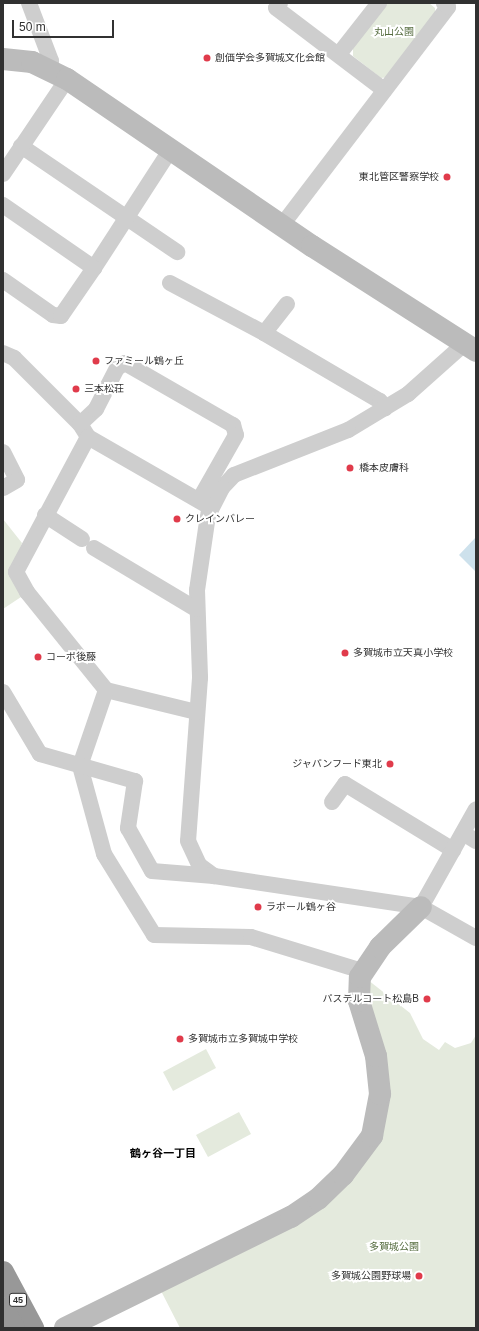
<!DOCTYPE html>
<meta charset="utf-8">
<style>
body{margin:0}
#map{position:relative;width:479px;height:1331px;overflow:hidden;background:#fff;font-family:Helvetica,"Noto Sans JP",sans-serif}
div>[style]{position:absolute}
.green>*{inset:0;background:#e4eadd}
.water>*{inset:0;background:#cde1ec}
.street>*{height:16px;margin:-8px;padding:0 8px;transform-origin:8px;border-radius:8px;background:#cecece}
.secondary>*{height:22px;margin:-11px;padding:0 11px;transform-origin:11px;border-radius:11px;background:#bbb}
.highway>*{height:22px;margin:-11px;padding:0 11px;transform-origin:11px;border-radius:11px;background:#989898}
.dots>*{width:11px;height:11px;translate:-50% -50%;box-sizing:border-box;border:2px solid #fff;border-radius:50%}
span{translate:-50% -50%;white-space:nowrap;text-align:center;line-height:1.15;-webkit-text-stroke:4px #fff;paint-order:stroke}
.shield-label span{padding:1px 3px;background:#fff;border:1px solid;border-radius:3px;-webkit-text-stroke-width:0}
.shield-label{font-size:9px;color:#313131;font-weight:700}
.park-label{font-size:10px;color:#556c3f}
.poi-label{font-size:10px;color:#313131}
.left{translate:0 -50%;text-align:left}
.right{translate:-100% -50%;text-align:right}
.neighbourhood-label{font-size:11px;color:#000;font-weight:700}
.frame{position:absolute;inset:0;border:4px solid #313131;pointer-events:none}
.scale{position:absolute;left:12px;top:20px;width:102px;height:18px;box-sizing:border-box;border:2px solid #313131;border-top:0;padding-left:5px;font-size:12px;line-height:14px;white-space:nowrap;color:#313131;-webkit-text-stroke:3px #fff;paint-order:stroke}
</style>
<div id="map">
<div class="green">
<div style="clip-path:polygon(387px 3px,429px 3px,435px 8px,435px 16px,389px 77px,381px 78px,353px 56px,353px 48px)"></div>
<div style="clip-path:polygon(3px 519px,22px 543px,18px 554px,24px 595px,3px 609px)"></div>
<div style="clip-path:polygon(368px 980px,410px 1013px,423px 1039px,439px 1050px,445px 1042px,455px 1048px,471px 1043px,476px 1035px,476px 1328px,180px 1328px,159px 1287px,267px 1235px,377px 1142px)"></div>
<div style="clip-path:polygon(206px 1049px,216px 1068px,173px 1091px,163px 1072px)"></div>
<div style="clip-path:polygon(239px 1112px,251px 1134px,208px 1157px,196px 1135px)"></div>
</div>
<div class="water">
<div style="clip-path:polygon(476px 537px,476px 572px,459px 555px)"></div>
</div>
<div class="street">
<div style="left:29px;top:3px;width:62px;rotate:69.2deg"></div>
<div style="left:51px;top:61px;width:9px;rotate:111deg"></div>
<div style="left:280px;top:3px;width:6px;rotate:129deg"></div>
<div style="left:276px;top:8px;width:136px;rotate:37.2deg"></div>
<div style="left:339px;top:54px;width:65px;rotate:-51.9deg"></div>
<div style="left:21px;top:146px;width:189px;rotate:34.2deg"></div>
<div style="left:3px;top:174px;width:115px;rotate:-56deg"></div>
<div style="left:3px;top:205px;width:111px;rotate:34.7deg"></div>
<div style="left:94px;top:268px;width:142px;rotate:-57.1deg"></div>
<div style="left:282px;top:225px;width:274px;rotate:-52.7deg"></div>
<div style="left:448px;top:7px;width:6px;rotate:-135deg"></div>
<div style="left:3px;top:280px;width:61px;rotate:35deg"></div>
<div style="left:53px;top:315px;width:8px;rotate:7deg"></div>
<div style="left:61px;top:316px;width:58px;rotate:-55.5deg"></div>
<div style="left:170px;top:283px;width:106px;rotate:28deg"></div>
<div style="left:287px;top:304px;width:37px;rotate:128deg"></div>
<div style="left:264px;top:333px;width:134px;rotate:30.4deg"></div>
<div style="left:380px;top:401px;width:9px;rotate:54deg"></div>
<div style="left:463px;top:345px;width:74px;rotate:138.3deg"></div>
<div style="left:408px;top:394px;width:70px;rotate:149deg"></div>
<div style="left:348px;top:430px;width:123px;rotate:158.5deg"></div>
<div style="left:234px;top:475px;width:18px;rotate:133deg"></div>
<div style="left:222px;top:488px;width:30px;rotate:117deg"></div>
<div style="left:208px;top:515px;width:76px;rotate:98.3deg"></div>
<div style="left:197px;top:590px;width:88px;rotate:88deg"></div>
<div style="left:200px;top:678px;width:163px;rotate:94.2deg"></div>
<div style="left:188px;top:841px;width:26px;rotate:65deg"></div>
<div style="left:199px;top:865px;width:19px;rotate:36deg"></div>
<div style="left:214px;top:876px;width:209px;rotate:8.5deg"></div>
<div style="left:421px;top:907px;width:63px;rotate:29.4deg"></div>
<div style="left:3px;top:353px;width:12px;rotate:24deg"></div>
<div style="left:14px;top:358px;width:93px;rotate:45deg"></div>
<div style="left:80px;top:424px;width:15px;rotate:58deg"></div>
<div style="left:88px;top:437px;width:138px;rotate:29.9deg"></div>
<div style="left:80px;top:424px;width:22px;rotate:-43deg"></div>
<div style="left:96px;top:409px;width:46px;rotate:-62.9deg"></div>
<div style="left:117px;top:368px;width:9px;rotate:-32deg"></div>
<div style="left:125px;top:363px;width:125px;rotate:29.9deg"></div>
<div style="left:233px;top:425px;width:10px;rotate:73deg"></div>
<div style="left:236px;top:435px;width:75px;rotate:119.6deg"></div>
<div style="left:88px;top:437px;width:153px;rotate:118.1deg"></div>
<div style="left:16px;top:572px;width:23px;rotate:61deg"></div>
<div style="left:27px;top:592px;width:126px;rotate:51.1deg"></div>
<div style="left:106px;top:690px;width:93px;rotate:13.7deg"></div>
<div style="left:3px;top:452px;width:31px;rotate:63deg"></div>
<div style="left:17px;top:480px;width:16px;rotate:150deg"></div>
<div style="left:45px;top:515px;width:44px;rotate:33deg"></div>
<div style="left:94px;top:548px;width:119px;rotate:30.9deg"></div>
<div style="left:106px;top:690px;width:80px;rotate:108.9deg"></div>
<div style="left:80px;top:766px;width:91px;rotate:74.7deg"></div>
<div style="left:104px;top:854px;width:95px;rotate:58.3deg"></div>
<div style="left:154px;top:935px;width:97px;rotate:1.2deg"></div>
<div style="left:251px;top:937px;width:116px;rotate:17deg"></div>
<div style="left:3px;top:692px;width:72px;rotate:59.2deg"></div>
<div style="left:40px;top:754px;width:99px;rotate:15.9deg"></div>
<div style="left:135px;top:781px;width:48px;rotate:98.5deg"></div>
<div style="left:128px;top:828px;width:49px;rotate:60.8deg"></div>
<div style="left:152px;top:871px;width:62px;rotate:4.6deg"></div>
<div style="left:332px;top:802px;width:22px;rotate:-54deg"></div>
<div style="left:345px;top:784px;width:127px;rotate:31.4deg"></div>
<div style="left:463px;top:833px;width:15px;rotate:32deg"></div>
<div style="left:421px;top:907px;width:112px;rotate:-60.7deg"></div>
</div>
<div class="secondary">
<div style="left:3px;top:59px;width:29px;rotate:6deg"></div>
<div style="left:32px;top:62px;width:39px;rotate:26deg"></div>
<div style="left:67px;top:79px;width:297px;rotate:34.3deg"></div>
<div style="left:312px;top:246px;width:195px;rotate:32.6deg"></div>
<div style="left:65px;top:1328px;width:252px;rotate:-26.2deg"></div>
<div style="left:291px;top:1217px;width:32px;rotate:-34deg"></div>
<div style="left:318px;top:1199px;width:35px;rotate:-44deg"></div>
<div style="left:343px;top:1175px;width:49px;rotate:-53.4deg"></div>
<div style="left:372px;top:1136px;width:43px;rotate:-79.2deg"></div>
<div style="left:380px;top:1094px;width:38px;rotate:-96deg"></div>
<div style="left:376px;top:1056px;width:58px;rotate:-107.2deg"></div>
<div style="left:359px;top:1001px;width:24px;rotate:-88deg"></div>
<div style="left:360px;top:977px;width:36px;rotate:-56deg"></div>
<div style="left:380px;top:947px;width:57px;rotate:-44.3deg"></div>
</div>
<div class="highway">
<div style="left:3px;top:1272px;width:64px;rotate:61.8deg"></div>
<div style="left:3px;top:1308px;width:23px;rotate:61deg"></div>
</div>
<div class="dots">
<div style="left:207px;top:58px;background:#e03b4b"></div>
<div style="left:447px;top:177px;background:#e03b4b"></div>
<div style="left:96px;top:361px;background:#e03b4b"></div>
<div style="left:76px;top:389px;background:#e03b4b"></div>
<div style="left:350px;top:468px;background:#e03b4b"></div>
<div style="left:177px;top:519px;background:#e03b4b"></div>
<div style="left:345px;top:653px;background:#e03b4b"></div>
<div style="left:38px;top:657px;background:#e03b4b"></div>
<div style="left:390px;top:764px;background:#e03b4b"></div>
<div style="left:258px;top:907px;background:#e03b4b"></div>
<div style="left:427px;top:999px;background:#e03b4b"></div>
<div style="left:180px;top:1039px;background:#e03b4b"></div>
<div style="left:419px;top:1276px;background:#e03b4b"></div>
</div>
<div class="shield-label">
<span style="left:18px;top:1300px">45</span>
</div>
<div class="park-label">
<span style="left:394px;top:32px">丸山公園</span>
<span style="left:394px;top:1247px">多賀城公園</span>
</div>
<div class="poi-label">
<span class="left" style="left:215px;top:58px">創価学会多賀城文化会館</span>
<span class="right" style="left:439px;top:177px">東北管区警察学校</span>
<span class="left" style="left:104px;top:361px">ファミール鶴ヶ丘</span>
<span class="left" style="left:84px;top:389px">三本松荘</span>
<span class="left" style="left:359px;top:468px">橋本皮膚科</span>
<span class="left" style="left:185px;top:519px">クレインバレー</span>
<span class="left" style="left:353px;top:653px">多賀城市立天真小学校</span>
<span class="left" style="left:46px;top:657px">コーポ後藤</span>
<span class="right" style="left:382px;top:764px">ジャパンフード東北</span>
<span class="left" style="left:266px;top:907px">ラポール鶴ヶ谷</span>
<span class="right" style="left:419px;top:999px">パステルコート松島B</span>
<span class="left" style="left:188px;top:1039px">多賀城市立多賀城中学校</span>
<span class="right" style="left:411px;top:1276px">多賀城公園野球場</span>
</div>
<div class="neighbourhood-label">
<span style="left:163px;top:1153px">鶴ヶ谷一丁目</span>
</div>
<div class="frame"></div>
<div class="scale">50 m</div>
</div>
